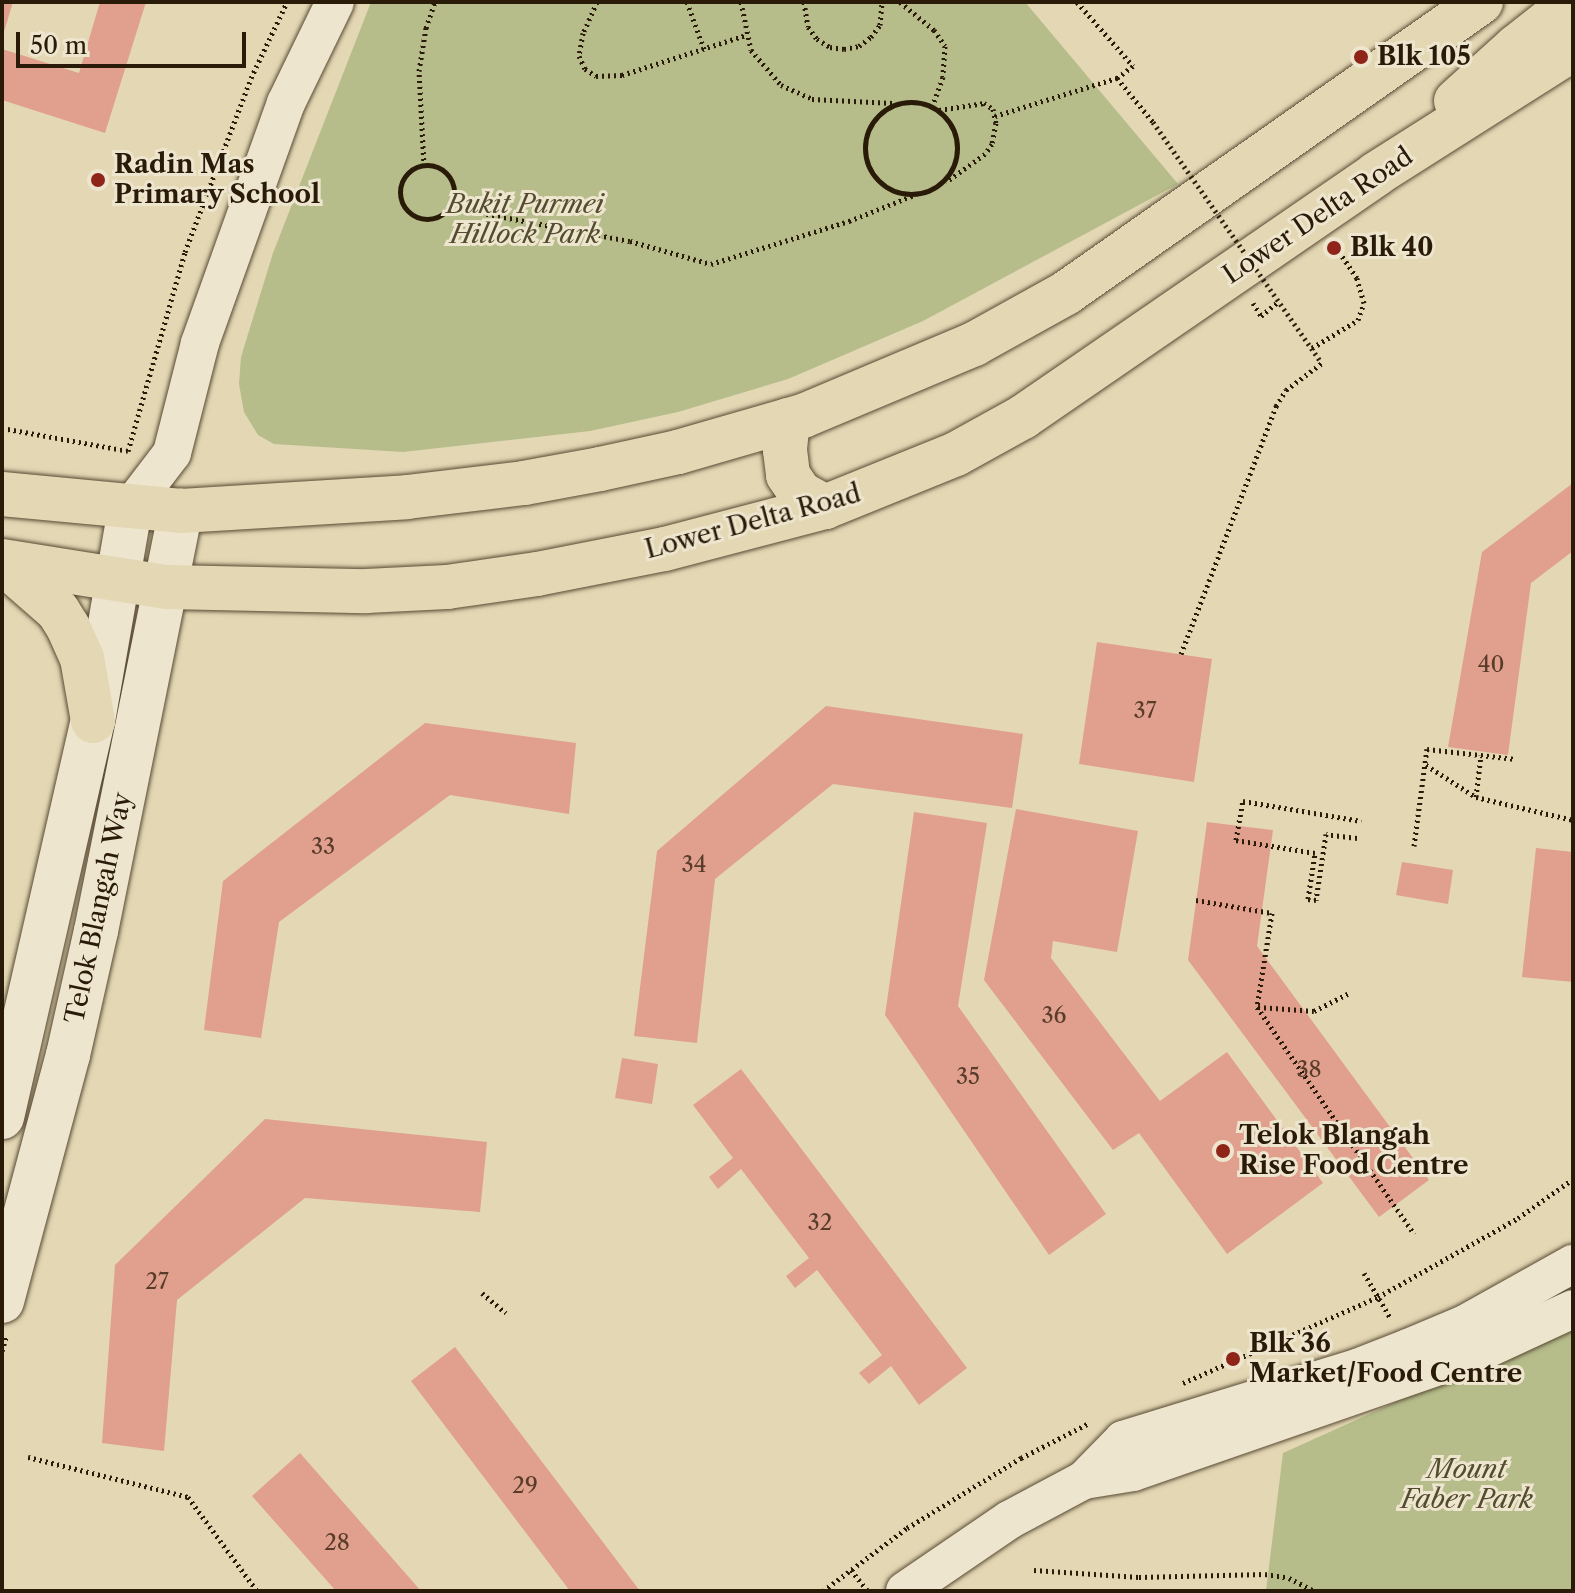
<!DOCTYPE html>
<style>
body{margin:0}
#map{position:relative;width:1575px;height:1593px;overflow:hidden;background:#e3d7b4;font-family:"Libre Caslon Text",serif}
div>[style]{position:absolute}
.green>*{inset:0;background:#b6bd8b}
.building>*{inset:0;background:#e0a08d}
.path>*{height:5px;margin-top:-2.5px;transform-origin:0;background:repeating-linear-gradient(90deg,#2a1b08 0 2px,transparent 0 6px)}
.path>.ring{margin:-2.5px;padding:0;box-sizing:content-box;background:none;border:5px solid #2a1b08;border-radius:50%}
.roads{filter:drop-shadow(0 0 2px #584a33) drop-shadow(0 0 2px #584a33)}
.street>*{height:38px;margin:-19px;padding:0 19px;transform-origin:19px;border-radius:19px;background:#ede5ce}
.secondary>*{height:44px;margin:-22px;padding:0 22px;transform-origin:22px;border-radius:22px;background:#ede5ce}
.primary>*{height:44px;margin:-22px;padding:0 22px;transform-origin:22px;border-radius:22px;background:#e3d7b4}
.path-bridge>*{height:5px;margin-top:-2.5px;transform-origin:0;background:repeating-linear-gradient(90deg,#2a1b08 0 2px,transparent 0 6px)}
.dots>*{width:22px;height:22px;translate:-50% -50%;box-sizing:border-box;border:4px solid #ede5ce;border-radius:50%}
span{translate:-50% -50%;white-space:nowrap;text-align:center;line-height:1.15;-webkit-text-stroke:6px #ede5ce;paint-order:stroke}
.number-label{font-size:22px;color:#583c29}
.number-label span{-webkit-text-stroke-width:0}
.poi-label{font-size:26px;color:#2a1b08;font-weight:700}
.left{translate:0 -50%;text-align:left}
.park-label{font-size:26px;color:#544c2f;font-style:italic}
.street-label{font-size:26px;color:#2a1b08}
.frame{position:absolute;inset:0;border:4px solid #2a1b08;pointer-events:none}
.scale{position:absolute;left:16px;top:32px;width:230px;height:36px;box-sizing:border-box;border:4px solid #2a1b08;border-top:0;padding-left:10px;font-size:24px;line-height:28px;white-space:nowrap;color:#2a1b08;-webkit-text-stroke:6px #ede5ce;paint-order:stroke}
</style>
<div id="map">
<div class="green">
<div style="clip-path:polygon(371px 2px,1025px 2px,1178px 184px,923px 321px,788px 379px,678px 412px,590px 431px,403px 452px,274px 444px,258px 435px,244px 412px,239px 384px,241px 357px,273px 253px)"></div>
<div style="clip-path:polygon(1573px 1322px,1573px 1591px,1266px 1591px,1283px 1453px)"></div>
</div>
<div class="building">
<div style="clip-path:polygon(2px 2px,13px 2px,3px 35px,2px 35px)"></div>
<div style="clip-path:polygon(100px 2px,146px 2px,105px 133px,2px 100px,2px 49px,79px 73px)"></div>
<div style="clip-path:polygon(1573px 483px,1573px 551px,1531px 583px,1508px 755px,1448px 747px,1482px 552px)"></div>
<div style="clip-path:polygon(1097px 642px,1212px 659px,1194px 782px,1079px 764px)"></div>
<div style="clip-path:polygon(826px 706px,1023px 734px,1012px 808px,833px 784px,715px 879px,697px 1043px,634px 1036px,657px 851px)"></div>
<div style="clip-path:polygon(425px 723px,576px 743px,569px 814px,450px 795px,279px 922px,261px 1038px,204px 1030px,223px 881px)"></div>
<div style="clip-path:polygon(1016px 809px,1138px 831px,1117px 952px,1053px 941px,1051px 958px,1160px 1101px,1227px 1052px,1323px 1183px,1227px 1254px,1139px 1133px,1113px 1150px,984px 980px)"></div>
<div style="clip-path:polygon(914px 812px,987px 823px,958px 1006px,1106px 1214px,1049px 1255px,885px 1015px)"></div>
<div style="clip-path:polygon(1207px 822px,1273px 830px,1257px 946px,1429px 1180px,1379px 1217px,1188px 960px)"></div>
<div style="clip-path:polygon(1536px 848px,1573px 852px,1573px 982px,1522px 977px)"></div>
<div style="clip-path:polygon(1402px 862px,1453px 870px,1448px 904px,1396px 895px)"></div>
<div style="clip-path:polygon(622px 1058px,658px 1064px,652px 1104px,615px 1098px)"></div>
<div style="clip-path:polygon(741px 1069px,967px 1368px,919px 1405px,891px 1366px,869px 1384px,859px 1373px,882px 1355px,817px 1270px,795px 1288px,786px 1276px,809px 1258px,741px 1169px,718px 1189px,709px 1177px,733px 1158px,693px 1105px)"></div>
<div style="clip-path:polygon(265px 1119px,487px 1142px,480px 1212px,305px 1198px,177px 1300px,164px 1451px,102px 1443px,115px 1265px)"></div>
<div style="clip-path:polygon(455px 1347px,640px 1591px,570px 1591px,411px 1381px)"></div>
<div style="clip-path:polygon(300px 1453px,421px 1591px,336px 1591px,252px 1496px)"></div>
</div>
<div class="path">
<div style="left:597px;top:2px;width:34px;rotate:114deg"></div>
<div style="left:583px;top:33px;width:23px;rotate:100deg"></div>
<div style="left:579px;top:56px;width:14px;rotate:65deg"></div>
<div style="left:585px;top:69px;width:13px;rotate:32deg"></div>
<div style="left:596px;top:76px;width:26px;rotate:-2deg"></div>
<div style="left:622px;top:75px;width:130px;rotate:-17.9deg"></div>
<div style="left:687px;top:2px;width:50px;rotate:70.1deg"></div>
<div style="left:741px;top:2px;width:49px;rotate:78.2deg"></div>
<div style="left:751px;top:50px;width:46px;rotate:49.4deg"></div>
<div style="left:781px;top:85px;width:34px;rotate:24deg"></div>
<div style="left:812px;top:99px;width:81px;rotate:2.8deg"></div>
<div style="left:804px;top:2px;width:25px;rotate:81deg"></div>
<div style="left:808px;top:27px;width:15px;rotate:53deg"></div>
<div style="left:817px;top:39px;width:15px;rotate:32deg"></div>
<div style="left:830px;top:47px;width:14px;rotate:8deg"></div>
<div style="left:844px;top:49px;width:15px;rotate:-11deg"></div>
<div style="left:859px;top:46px;width:15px;rotate:-37deg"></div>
<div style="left:871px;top:37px;width:15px;rotate:-53deg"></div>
<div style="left:880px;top:25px;width:23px;rotate:-85deg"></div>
<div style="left:900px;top:2px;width:44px;rotate:39.5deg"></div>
<div style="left:934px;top:30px;width:19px;rotate:55deg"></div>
<div style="left:945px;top:46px;width:31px;rotate:94deg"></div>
<div style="left:943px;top:77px;width:32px;rotate:110deg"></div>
<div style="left:1077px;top:2px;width:85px;rotate:48.8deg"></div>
<div style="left:1133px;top:66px;width:20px;rotate:143deg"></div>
<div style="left:1117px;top:78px;width:57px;rotate:50.7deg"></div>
<div class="ring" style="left:865px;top:102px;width:87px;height:87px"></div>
<div style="left:939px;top:110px;width:46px;rotate:-8.8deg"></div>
<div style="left:984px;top:103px;width:11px;rotate:34deg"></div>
<div style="left:993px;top:109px;width:14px;rotate:78deg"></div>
<div style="left:996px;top:123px;width:21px;rotate:101deg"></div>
<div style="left:992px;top:144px;width:12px;rotate:125deg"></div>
<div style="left:985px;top:154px;width:48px;rotate:144.3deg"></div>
<div style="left:995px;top:116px;width:128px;rotate:-17.3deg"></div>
<div class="ring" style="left:400px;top:165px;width:49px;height:49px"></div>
<div style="left:424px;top:166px;width:95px;rotate:-93deg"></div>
<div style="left:419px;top:71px;width:44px;rotate:-80.8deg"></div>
<div style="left:426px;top:28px;width:28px;rotate:-71deg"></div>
<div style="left:451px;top:207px;width:182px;rotate:10.8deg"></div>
<div style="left:630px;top:241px;width:84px;rotate:15.9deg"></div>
<div style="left:711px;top:264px;width:145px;rotate:-17.3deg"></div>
<div style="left:849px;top:221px;width:73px;rotate:-21.7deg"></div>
<div style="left:1253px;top:303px;width:15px;rotate:58deg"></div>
<div style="left:1261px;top:316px;width:23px;rotate:-40deg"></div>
<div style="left:1312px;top:348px;width:54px;rotate:-31.3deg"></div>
<div style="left:1358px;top:320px;width:18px;rotate:-71deg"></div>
<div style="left:1364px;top:303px;width:26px;rotate:-106deg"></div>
<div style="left:1357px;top:278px;width:41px;rotate:-124.1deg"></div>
<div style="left:2px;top:428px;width:128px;rotate:10.3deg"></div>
<div style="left:128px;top:451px;width:207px;rotate:-74deg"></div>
<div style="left:185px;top:252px;width:186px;rotate:-69.2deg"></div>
<div style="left:251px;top:78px;width:84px;rotate:-64.7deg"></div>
<div style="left:1181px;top:654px;width:266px;rotate:-69deg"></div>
<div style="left:1276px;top:406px;width:19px;rotate:-58deg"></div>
<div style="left:1286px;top:390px;width:45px;rotate:-36.9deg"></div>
<div style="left:1426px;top:765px;width:59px;rotate:32.6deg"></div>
<div style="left:1476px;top:797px;width:100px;rotate:13.3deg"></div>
<div style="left:1476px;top:797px;width:42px;rotate:-83.2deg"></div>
<div style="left:1357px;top:838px;width:31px;rotate:-173deg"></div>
<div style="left:1326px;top:834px;width:67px;rotate:98.6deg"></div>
<div style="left:1316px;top:900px;width:8px;rotate:-173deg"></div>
<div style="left:1308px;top:899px;width:47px;rotate:-81.3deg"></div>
<div style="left:1315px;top:853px;width:80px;rotate:-170.7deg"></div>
<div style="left:1236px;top:840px;width:40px;rotate:-80deg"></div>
<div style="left:1243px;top:801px;width:120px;rotate:9.6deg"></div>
<div style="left:1414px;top:846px;width:98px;rotate:-82.4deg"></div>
<div style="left:1427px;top:749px;width:89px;rotate:6.5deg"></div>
<div style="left:1196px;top:900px;width:77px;rotate:9.7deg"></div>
<div style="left:1272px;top:913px;width:95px;rotate:99.1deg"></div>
<div style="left:1257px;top:1007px;width:276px;rotate:55.3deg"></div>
<div style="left:1258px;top:1007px;width:56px;rotate:4.1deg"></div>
<div style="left:1314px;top:1011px;width:39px;rotate:-27deg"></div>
<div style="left:1364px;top:1273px;width:53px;rotate:59.6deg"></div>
<div style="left:482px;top:1293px;width:31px;rotate:40deg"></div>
<div style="left:2px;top:1351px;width:15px;rotate:-74deg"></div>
<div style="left:1183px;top:1383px;width:213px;rotate:-23.8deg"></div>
<div style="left:1378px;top:1297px;width:161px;rotate:-29.4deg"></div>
<div style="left:1518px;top:1218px;width:67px;rotate:-35.3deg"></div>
<div style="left:28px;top:1457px;width:165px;rotate:14deg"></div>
<div style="left:188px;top:1497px;width:117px;rotate:53.7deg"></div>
<div style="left:851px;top:1570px;width:27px;rotate:51deg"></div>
<div style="left:1034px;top:1570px;width:105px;rotate:3.8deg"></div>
<div style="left:1139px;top:1577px;width:126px;rotate:-1.4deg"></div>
<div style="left:1265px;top:1574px;width:24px;rotate:9deg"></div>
<div style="left:1289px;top:1578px;width:29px;rotate:27deg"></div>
<div style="left:823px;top:1591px;width:105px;rotate:-36.9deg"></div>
<div style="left:907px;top:1528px;width:134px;rotate:-31.6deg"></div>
<div style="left:1021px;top:1458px;width:76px;rotate:-27.2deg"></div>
</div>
<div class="roads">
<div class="street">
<div style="left:130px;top:508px;width:69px;rotate:-52.6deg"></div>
<div style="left:172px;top:453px;width:114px;rotate:-75.7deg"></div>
<div style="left:200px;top:343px;width:255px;rotate:-70.3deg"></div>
<div style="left:286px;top:103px;width:112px;rotate:-64.1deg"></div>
<div style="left:1084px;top:1480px;width:50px;rotate:-9.3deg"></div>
<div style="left:1133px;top:1472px;width:367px;rotate:-19.1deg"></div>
<div style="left:1480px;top:1352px;width:102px;rotate:-24.8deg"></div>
<div style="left:905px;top:1591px;width:126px;rotate:-34.3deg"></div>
<div style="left:1009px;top:1520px;width:85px;rotate:-28.1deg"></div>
<div style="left:1084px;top:1480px;width:56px;rotate:-45.7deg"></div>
<div style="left:1123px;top:1440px;width:245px;rotate:-17.1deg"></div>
<div style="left:1357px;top:1368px;width:55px;rotate:-21.4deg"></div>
<div style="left:1408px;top:1348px;width:62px;rotate:-22.8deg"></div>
<div style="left:1465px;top:1324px;width:124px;rotate:-29.1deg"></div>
</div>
<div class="secondary">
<div style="left:2px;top:1117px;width:406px;rotate:-77.1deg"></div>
<div style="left:93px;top:721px;width:216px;rotate:-80.1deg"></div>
<div style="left:2px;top:1301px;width:255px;rotate:-75deg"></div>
<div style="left:68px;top:1055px;width:127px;rotate:-77.3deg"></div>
<div style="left:96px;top:931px;width:429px;rotate:-78.6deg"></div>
</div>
<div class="primary">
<div style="left:1456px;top:101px;width:81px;rotate:-42deg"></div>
<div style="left:1516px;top:47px;width:73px;rotate:-38.3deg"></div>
<div style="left:788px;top:420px;width:30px;rotate:96deg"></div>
<div style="left:785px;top:450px;width:25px;rotate:83deg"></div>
<div style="left:788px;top:475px;width:22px;rotate:56deg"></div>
<div style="left:800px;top:493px;width:29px;rotate:29deg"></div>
<div style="left:2px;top:494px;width:180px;rotate:5.4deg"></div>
<div style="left:181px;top:511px;width:226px;rotate:-3.5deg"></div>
<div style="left:407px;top:497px;width:118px;rotate:-6.8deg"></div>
<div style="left:524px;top:483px;width:77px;rotate:-10.4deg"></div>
<div style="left:600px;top:469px;width:80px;rotate:-12.3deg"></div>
<div style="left:678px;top:452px;width:130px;rotate:-16.1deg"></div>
<div style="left:803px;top:416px;width:186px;rotate:-22.8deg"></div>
<div style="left:974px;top:344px;width:105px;rotate:-29deg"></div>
<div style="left:1066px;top:293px;width:507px;rotate:-35.04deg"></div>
<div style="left:2px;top:561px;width:167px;rotate:9deg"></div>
<div style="left:167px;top:587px;width:199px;rotate:1.2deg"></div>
<div style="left:366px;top:591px;width:81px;rotate:-2.8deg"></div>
<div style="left:447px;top:587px;width:91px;rotate:-8.2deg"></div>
<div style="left:537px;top:574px;width:130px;rotate:-11.1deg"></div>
<div style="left:665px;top:549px;width:165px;rotate:-14.7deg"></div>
<div style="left:825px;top:507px;width:141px;rotate:-22deg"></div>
<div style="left:956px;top:454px;width:77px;rotate:-28.9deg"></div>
<div style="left:1023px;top:417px;width:429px;rotate:-34.5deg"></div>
<div style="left:1376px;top:174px;width:233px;rotate:-32.4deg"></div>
<div style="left:2px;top:562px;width:74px;rotate:41.2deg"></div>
<div style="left:58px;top:611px;width:19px;rotate:58deg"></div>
<div style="left:68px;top:627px;width:34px;rotate:66deg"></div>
<div style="left:82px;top:658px;width:64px;rotate:80.1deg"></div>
</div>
</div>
<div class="path-bridge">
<div style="left:1153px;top:122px;width:294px;rotate:55deg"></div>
</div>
<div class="dots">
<div style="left:1361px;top:57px;background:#8f2418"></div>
<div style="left:98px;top:180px;background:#8f2418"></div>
<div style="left:1334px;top:248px;background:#8f2418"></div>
<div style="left:1223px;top:1151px;background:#8f2418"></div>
<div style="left:1233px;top:1359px;background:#8f2418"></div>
</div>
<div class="number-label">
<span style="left:1491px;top:665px">40</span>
<span style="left:1145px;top:711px">37</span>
<span style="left:323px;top:847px">33</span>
<span style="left:694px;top:865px">34</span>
<span style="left:1054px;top:1016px">36</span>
<span style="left:1309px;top:1070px">38</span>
<span style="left:968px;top:1077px">35</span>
<span style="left:820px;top:1223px">32</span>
<span style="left:157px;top:1282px">27</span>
<span style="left:525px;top:1486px">29</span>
<span style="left:337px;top:1543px">28</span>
</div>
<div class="poi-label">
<span class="left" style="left:1377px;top:57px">Blk 105</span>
<span class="left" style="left:114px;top:180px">Radin Mas<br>Primary School</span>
<span class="left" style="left:1350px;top:248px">Blk 40</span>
<span class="left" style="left:1239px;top:1151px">Telok Blangah<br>Rise Food Centre</span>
<span class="left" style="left:1249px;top:1359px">Blk 36<br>Market/Food Centre</span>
</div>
<div class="park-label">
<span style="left:525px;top:220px">Bukit Purmei<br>Hillock Park</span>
<span style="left:1467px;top:1485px">Mount<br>Faber Park</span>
</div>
<div class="street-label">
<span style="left:1318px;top:216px;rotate:-34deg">Lower Delta Road</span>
<span style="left:753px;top:522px;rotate:-15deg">Lower Delta Road</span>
<span style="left:99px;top:908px;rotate:-78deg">Telok Blangah Way</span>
</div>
<div class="frame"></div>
<div class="scale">50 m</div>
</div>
